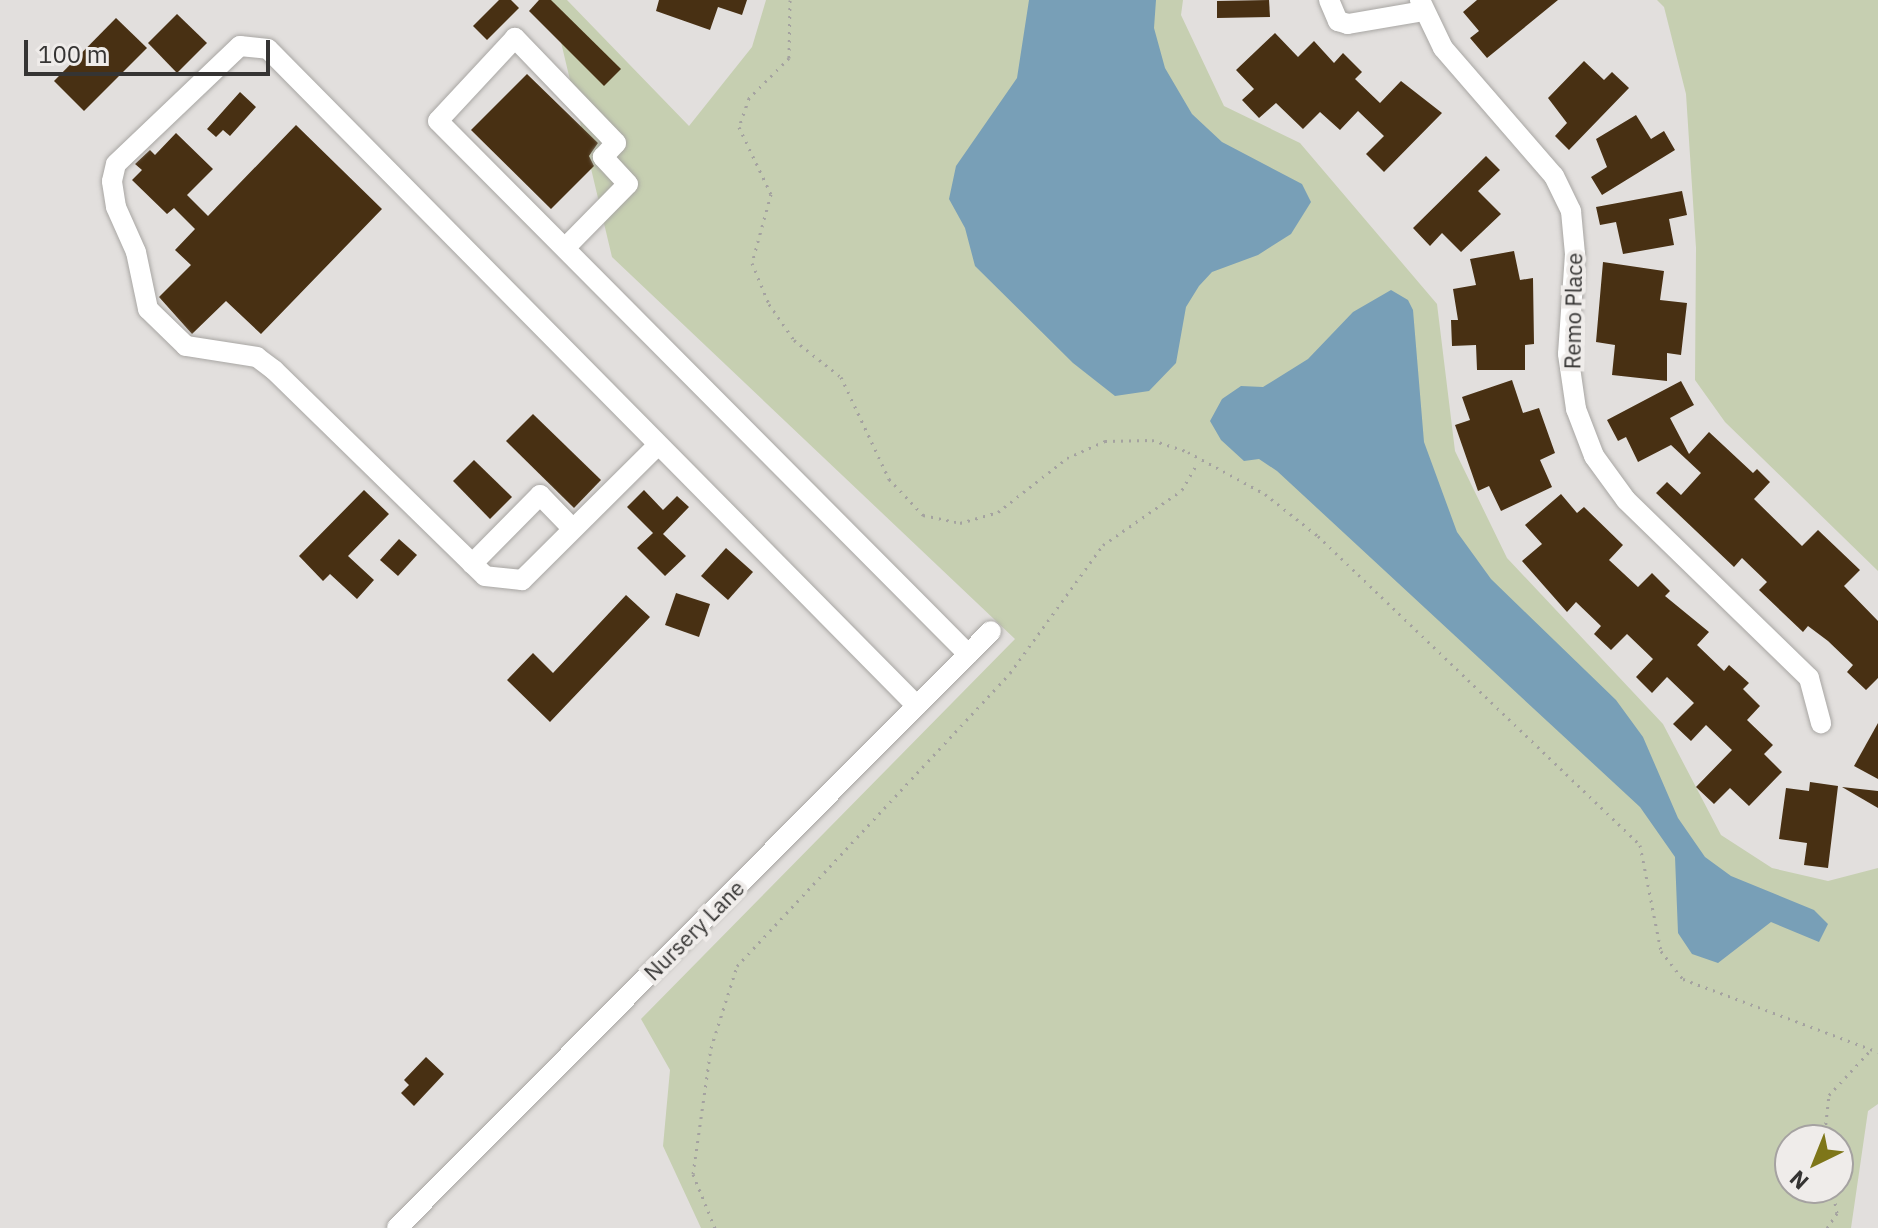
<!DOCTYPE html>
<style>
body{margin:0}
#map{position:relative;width:1878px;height:1228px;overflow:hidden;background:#e2dfdd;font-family:"IBM Plex Sans",sans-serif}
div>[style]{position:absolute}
.green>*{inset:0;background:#c6cfb1}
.water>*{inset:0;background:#789fb7}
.building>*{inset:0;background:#483013}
.path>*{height:3px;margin-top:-1.5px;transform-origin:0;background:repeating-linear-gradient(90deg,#a4a2a0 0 2px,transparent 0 8px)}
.roads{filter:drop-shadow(0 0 2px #a8a6a3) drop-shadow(0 0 2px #a8a6a3)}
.minor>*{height:20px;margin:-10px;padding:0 10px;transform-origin:10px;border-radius:10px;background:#fff}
span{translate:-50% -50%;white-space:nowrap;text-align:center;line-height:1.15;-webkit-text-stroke:8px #efecea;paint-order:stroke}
.street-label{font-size:22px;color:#353433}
.north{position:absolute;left:1774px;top:1124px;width:80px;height:80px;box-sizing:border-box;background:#efecea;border:2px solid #a5a2a1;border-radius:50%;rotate:223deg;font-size:22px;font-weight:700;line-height:32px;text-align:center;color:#353433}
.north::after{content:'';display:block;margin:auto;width:28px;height:36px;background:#7e7619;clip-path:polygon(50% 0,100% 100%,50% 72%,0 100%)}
.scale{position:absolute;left:24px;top:40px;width:246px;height:36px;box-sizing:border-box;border:4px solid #353433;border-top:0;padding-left:10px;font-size:24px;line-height:28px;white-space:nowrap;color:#353433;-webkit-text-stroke:6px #efecea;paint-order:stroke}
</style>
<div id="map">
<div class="green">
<div style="clip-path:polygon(evenodd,551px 0,567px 0,689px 126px,752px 47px,766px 0,1183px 0,1181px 15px,1224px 106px,1300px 143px,1437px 304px,1455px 451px,1507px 558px,1663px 724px,1721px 835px,1772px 868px,1828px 881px,1878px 868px,1878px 1104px,1868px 1111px,1851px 1228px,701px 1228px,663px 1146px,670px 1070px,641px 1019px,1015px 639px,612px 257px,551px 0,1790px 1140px,1838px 1140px,1838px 1188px,1790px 1188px,1790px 1140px)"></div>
<div style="clip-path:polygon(1657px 0,1878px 0,1878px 571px,1725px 422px,1695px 380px,1696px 248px,1686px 94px,1664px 7px)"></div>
</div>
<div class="water">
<div style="clip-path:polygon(1029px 0,1156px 0,1154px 28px,1165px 68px,1192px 114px,1222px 142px,1302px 184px,1311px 202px,1291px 234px,1258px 255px,1212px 272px,1199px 286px,1186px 307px,1176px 363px,1149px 391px,1115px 396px,1073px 363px,975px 266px,965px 228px,949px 199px,956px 166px,1017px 78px)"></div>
<div style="clip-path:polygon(1391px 290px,1408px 300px,1413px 310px,1424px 442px,1457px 532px,1491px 579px,1616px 700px,1643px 737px,1678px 818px,1705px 857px,1731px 876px,1814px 910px,1828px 924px,1819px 942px,1771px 922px,1718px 963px,1692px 954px,1678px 933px,1675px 857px,1640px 807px,1277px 471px,1259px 459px,1244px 461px,1221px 440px,1210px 421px,1222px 399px,1241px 386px,1263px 387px,1308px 359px,1353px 312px)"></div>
</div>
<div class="building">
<div style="clip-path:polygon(499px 0,511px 0,519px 8px,487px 40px,473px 26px)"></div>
<div style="clip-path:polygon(539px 0,551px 0,621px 69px,604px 86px,529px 11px)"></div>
<div style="clip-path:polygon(659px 0,747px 0,742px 15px,718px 7px,710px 30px,656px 11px)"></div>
<div style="clip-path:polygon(1269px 0,1270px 17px,1217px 18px,1217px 1px)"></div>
<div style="clip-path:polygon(1477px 0,1558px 0,1487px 58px,1470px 38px,1479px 31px,1463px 12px)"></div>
<div style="clip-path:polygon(177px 14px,207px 43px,177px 73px,148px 43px)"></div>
<div style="clip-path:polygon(116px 18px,147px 48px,84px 111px,54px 81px)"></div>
<div style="clip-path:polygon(1275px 33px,1298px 57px,1314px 41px,1334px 63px,1343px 53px,1362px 72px,1355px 79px,1380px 103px,1401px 81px,1442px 113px,1384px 172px,1366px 154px,1384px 136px,1358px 111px,1340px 130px,1320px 112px,1303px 129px,1276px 103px,1259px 118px,1242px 100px,1254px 89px,1236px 70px)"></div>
<div style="clip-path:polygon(1584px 61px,1604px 80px,1612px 72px,1629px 88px,1569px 150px,1555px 136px,1567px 123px,1548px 98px)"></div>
<div style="clip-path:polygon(527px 74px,598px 143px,589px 156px,594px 166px,551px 209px,471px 130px)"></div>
<div style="clip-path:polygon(240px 92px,256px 107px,230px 136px,223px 130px,216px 137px,207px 129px)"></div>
<div style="clip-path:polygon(1636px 115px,1651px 139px,1664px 131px,1675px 150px,1602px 195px,1591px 177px,1607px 167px,1596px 139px)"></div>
<div style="clip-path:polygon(296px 125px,382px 209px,261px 334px,226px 301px,192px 334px,159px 297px,191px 265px,175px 250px,195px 229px,174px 208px,167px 214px,132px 180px,142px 170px,135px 164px,150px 150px,155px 155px,176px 133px,213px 169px,187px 195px,208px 216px)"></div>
<div style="clip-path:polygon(1486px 156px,1500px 170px,1478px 191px,1501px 214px,1461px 252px,1442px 233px,1430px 246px,1413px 228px)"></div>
<div style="clip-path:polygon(1682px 191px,1687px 215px,1669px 219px,1674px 245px,1623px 254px,1616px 222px,1600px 225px,1596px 207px)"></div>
<div style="clip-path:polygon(1514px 251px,1520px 280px,1533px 278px,1534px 344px,1525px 345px,1525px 370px,1477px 370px,1476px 345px,1452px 346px,1451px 320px,1458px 320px,1453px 289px,1476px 285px,1470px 259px)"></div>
<div style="clip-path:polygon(1603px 262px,1664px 271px,1660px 300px,1687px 303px,1681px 355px,1667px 353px,1667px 381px,1612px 375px,1615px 345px,1596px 342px)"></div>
<div style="clip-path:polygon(1512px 380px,1523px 413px,1539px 408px,1555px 453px,1540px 460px,1552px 487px,1501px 511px,1489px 486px,1478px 491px,1455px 425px,1470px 420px,1462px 397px)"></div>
<div style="clip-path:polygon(1681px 381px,1694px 405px,1670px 418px,1689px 454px,1709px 432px,1753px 473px,1757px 469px,1770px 482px,1754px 499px,1802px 546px,1818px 530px,1860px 570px,1844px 586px,1878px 621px,1878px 678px,1866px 690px,1847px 672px,1853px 665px,1828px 641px,1808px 626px,1803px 632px,1759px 590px,1767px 582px,1742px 558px,1734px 567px,1656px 493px,1667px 482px,1681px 495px,1701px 473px,1671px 445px,1638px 462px,1626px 437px,1618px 441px,1607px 420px)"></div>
<div style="clip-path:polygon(533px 414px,601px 480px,574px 508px,506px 441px)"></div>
<div style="clip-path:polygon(474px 460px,512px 497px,490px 519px,453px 481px)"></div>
<div style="clip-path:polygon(364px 490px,389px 514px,348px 556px,374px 580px,357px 599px,330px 574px,323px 581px,299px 556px)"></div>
<div style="clip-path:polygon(644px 490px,663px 510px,677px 496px,689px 507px,663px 534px,686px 556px,665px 576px,637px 548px,653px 533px,627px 507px)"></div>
<div style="clip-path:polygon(1561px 494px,1577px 513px,1584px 507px,1623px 545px,1609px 560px,1638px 587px,1652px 573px,1670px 591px,1665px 596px,1709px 632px,1697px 645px,1724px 671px,1729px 665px,1749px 683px,1743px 689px,1760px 706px,1747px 720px,1773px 745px,1764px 754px,1782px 772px,1749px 806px,1730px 788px,1714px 804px,1696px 787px,1732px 750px,1706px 725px,1691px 741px,1673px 724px,1694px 703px,1667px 677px,1652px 693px,1636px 677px,1653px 659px,1627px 634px,1611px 650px,1594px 634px,1601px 626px,1576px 602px,1567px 612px,1522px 561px,1542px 544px,1525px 525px)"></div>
<div style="clip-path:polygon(399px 539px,417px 555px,398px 576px,380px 560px)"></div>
<div style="clip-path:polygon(726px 548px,753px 572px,728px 600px,701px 576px)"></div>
<div style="clip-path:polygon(676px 593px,710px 604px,699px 637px,665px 625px)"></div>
<div style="clip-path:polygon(626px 595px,650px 617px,550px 722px,507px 680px,533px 653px,553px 673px)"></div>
<div style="clip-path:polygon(1878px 723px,1878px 779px,1854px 766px)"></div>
<div style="clip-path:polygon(1810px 782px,1838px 786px,1828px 868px,1804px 865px,1807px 843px,1779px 839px,1786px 788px,1809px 791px)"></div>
<div style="clip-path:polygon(1842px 787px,1878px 791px,1878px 808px)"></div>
<div style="clip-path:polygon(426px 1057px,444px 1074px,414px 1106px,401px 1093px,409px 1085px,404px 1080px)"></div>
</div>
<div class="path">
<div style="left:790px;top:0;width:58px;rotate:91deg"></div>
<div style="left:789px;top:58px;width:57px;rotate:135deg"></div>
<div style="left:749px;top:98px;width:31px;rotate:109deg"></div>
<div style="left:739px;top:127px;width:74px;rotate:64.5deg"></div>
<div style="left:771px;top:194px;width:72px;rotate:105.4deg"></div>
<div style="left:752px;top:263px;width:44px;rotate:67.5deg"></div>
<div style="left:769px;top:304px;width:44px;rotate:55.2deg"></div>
<div style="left:794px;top:340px;width:60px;rotate:38.2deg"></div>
<div style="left:841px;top:377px;width:113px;rotate:64.8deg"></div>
<div style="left:889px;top:479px;width:50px;rotate:46.6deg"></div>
<div style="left:923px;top:515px;width:38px;rotate:12deg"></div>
<div style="left:960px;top:523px;width:40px;rotate:-16deg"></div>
<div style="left:998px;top:512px;width:88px;rotate:-38deg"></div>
<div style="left:1067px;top:458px;width:42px;rotate:-24.1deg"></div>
<div style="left:1105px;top:441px;width:47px;rotate:-1.2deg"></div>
<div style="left:1152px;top:440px;width:38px;rotate:18deg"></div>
<div style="left:1188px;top:452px;width:88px;rotate:28.6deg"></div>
<div style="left:1265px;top:494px;width:68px;rotate:38.4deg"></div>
<div style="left:1318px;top:536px;width:446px;rotate:43.8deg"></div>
<div style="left:1640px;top:845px;width:108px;rotate:78.8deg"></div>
<div style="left:1661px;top:951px;width:36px;rotate:52deg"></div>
<div style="left:1683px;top:979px;width:208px;rotate:20.5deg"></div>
<div style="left:1824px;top:1140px;width:45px;rotate:-83.7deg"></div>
<div style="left:1829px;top:1095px;width:59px;rotate:-47.1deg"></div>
<div style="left:715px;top:1228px;width:58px;rotate:-112.2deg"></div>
<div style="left:693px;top:1174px;width:127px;rotate:-81.9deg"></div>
<div style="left:711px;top:1048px;width:86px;rotate:-72.4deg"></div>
<div style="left:737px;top:966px;width:400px;rotate:-47deg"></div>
<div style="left:1010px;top:673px;width:158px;rotate:-54deg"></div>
<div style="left:1103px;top:545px;width:96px;rotate:-34.8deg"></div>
<div style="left:1182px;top:490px;width:32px;rotate:-60deg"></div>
<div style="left:1827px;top:1228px;width:18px;rotate:-56deg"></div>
<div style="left:1837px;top:1213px;width:25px;rotate:-101deg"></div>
</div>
<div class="roads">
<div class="minor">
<div style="left:1329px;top:0;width:23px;rotate:67deg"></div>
<div style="left:1338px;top:21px;width:10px;rotate:17deg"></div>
<div style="left:1348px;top:24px;width:76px;rotate:-9.8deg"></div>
<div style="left:1420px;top:0;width:53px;rotate:64.4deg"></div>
<div style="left:1443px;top:48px;width:169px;rotate:49.1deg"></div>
<div style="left:1554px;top:176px;width:39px;rotate:64deg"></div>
<div style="left:1571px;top:211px;width:43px;rotate:84.7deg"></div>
<div style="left:1575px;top:254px;width:100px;rotate:94deg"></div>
<div style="left:1568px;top:354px;width:56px;rotate:81.7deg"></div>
<div style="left:1576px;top:409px;width:50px;rotate:69deg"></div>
<div style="left:1594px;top:456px;width:54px;rotate:54deg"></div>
<div style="left:1626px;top:500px;width:255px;rotate:44.2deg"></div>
<div style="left:1809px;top:678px;width:47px;rotate:75.1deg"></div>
<div style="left:566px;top:247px;width:88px;rotate:-45.5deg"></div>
<div style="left:628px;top:184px;width:37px;rotate:-133deg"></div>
<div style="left:603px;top:157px;width:19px;rotate:-47deg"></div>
<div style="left:616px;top:143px;width:146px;rotate:-133.9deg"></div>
<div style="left:515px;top:38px;width:113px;rotate:132.9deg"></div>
<div style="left:438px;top:121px;width:752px;rotate:45.16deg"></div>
<div style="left:658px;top:445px;width:192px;rotate:135.2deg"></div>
<div style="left:522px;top:580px;width:37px;rotate:-174deg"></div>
<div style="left:485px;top:576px;width:295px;rotate:-135.7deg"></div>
<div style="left:274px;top:370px;width:21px;rotate:-143deg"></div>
<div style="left:257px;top:357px;width:72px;rotate:-171.2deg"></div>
<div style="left:186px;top:346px;width:53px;rotate:-135.8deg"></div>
<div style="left:148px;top:309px;width:58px;rotate:-101.9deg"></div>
<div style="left:136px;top:252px;width:49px;rotate:-114deg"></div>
<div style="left:116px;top:207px;width:26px;rotate:-99deg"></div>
<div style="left:112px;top:181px;width:17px;rotate:-77deg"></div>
<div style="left:116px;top:164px;width:171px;rotate:-43.6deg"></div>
<div style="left:240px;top:46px;width:28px;rotate:6deg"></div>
<div style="left:268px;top:49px;width:923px;rotate:45.35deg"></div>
<div style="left:472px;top:564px;width:97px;rotate:-45.4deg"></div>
<div style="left:540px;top:495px;width:47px;rotate:45.9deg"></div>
<div style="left:397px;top:1228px;width:842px;rotate:-45.14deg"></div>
</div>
</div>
<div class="street-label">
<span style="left:1573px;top:311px;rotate:-89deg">Remo Place</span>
<span style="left:694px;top:930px;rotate:-45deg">Nursery Lane</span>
</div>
<div class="north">N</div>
<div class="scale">100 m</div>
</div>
